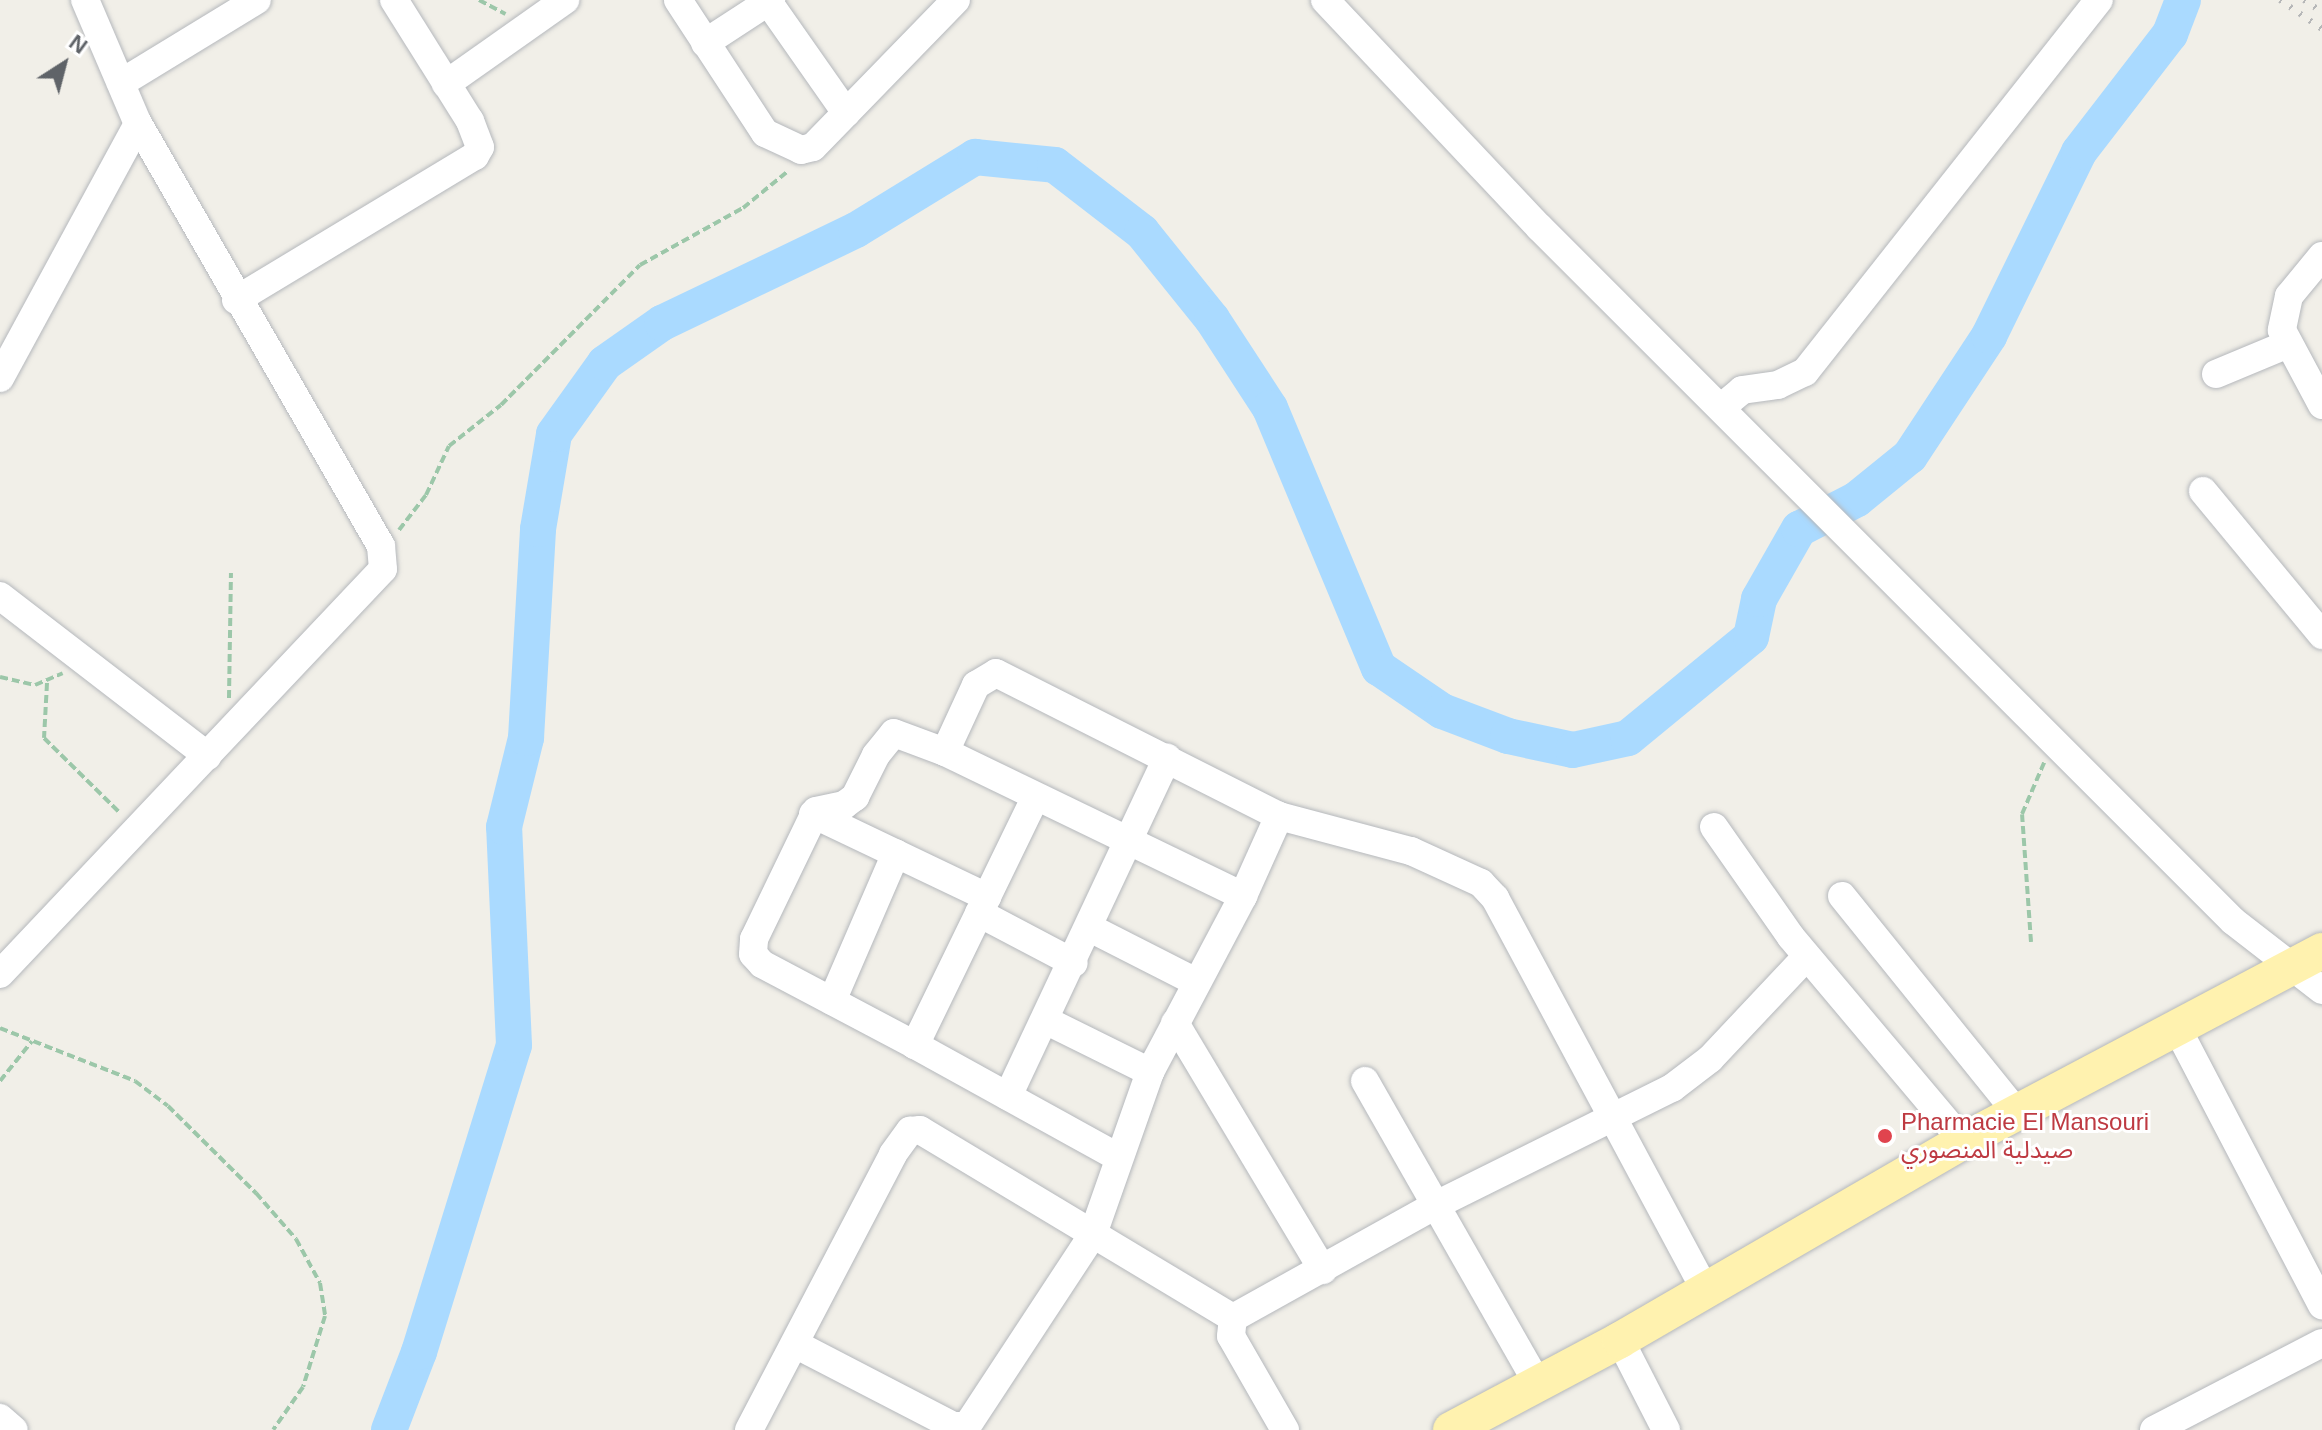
<!DOCTYPE html>
<meta charset="utf-8">
<style>
body{margin:0}
#map{position:relative;width:2322px;height:1430px;overflow:hidden;background:#f1efe8;font-family:Helvetica,"Noto Sans Arabic",sans-serif}
div>[style]{position:absolute}
.river>*{height:36px;margin:-18px;padding:0 18px;transform-origin:18px;border-radius:18px;background:#aadaff}
.path>*{height:4px;margin-top:-2px;transform-origin:0;background:repeating-linear-gradient(90deg,#9cc7a9 0 8px,transparent 0 12px)}
.roads{filter:drop-shadow(0 0 2px #b5b8bc) drop-shadow(0 0 2px #b5b8bc)}
.minor>*{height:28px;margin:-14px;padding:0 14px;transform-origin:14px;border-radius:14px;background:#fff}
.major>*{height:36px;margin:-18px;padding:0 18px;transform-origin:18px;border-radius:18px;background:#fff2af}
.rail>*{height:6px;margin-top:-3px;transform-origin:0;background:repeating-linear-gradient(90deg,#b6b7b8 0 2px,transparent 0 12px)}
.dots>*{width:22px;height:22px;translate:-50% -50%;box-sizing:border-box;border:4px solid #fff;border-radius:50%}
span{translate:-50% -50%;white-space:nowrap;text-align:center;line-height:1.15;-webkit-text-stroke:6px #fff;paint-order:stroke}
.health-label{font-size:24px;color:#be3a42}
.left{translate:0 -50%;text-align:left}
.north{position:absolute;left:24px;top:24px;width:80px;height:80px;-webkit-text-stroke:6px #fff;paint-order:stroke;rotate:36deg;font-size:22px;font-weight:700;line-height:32px;text-align:center;color:#5f6368}
.north::after{content:'';display:block;margin:auto;width:28px;height:36px;background:#5f6368;clip-path:polygon(50% 0,100% 100%,50% 72%,0 100%)}
</style>
<div id="map">
<div class="river">
<div style="left:389px;top:1430px;width:84px;rotate:-69deg"></div>
<div style="left:419px;top:1352px;width:321px;rotate:-72.8deg"></div>
<div style="left:514px;top:1045px;width:218px;rotate:-92.6deg"></div>
<div style="left:504px;top:827px;width:92px;rotate:-76.1deg"></div>
<div style="left:526px;top:738px;width:209px;rotate:-86.7deg"></div>
<div style="left:538px;top:529px;width:96px;rotate:-80.4deg"></div>
<div style="left:554px;top:434px;width:87px;rotate:-54.3deg"></div>
<div style="left:605px;top:363px;width:70px;rotate:-35.1deg"></div>
<div style="left:662px;top:323px;width:215px;rotate:-25.6deg"></div>
<div style="left:856px;top:230px;width:140px;rotate:-31.5deg"></div>
<div style="left:975px;top:157px;width:80px;rotate:5.7deg"></div>
<div style="left:1055px;top:165px;width:110px;rotate:37.6deg"></div>
<div style="left:1142px;top:232px;width:112px;rotate:51.2deg"></div>
<div style="left:1212px;top:319px;width:106px;rotate:56.9deg"></div>
<div style="left:1270px;top:408px;width:282px;rotate:67.3deg"></div>
<div style="left:1379px;top:668px;width:76px;rotate:34.3deg"></div>
<div style="left:1442px;top:711px;width:71px;rotate:20.7deg"></div>
<div style="left:1508px;top:736px;width:66px;rotate:12.2deg"></div>
<div style="left:1573px;top:750px;width:56px;rotate:-12.3deg"></div>
<div style="left:1628px;top:738px;width:159px;rotate:-39.4deg"></div>
<div style="left:1751px;top:637px;width:39px;rotate:-78deg"></div>
<div style="left:1759px;top:599px;width:81px;rotate:-60.3deg"></div>
<div style="left:1799px;top:529px;width:65px;rotate:-27.3deg"></div>
<div style="left:1857px;top:499px;width:68px;rotate:-39.1deg"></div>
<div style="left:1910px;top:456px;width:144px;rotate:-56.6deg"></div>
<div style="left:1989px;top:336px;width:205px;rotate:-63.9deg"></div>
<div style="left:2079px;top:152px;width:149px;rotate:-52.4deg"></div>
<div style="left:2170px;top:34px;width:36px;rotate:-69deg"></div>
</div>
<div class="path">
<div style="left:479px;top:0;width:30px;rotate:28deg"></div>
<div style="left:399px;top:530px;width:44px;rotate:-52.4deg"></div>
<div style="left:426px;top:495px;width:54px;rotate:-64.9deg"></div>
<div style="left:449px;top:446px;width:66px;rotate:-38.3deg"></div>
<div style="left:501px;top:405px;width:197px;rotate:-45.2deg"></div>
<div style="left:640px;top:265px;width:118px;rotate:-29deg"></div>
<div style="left:743px;top:208px;width:58px;rotate:-39.4deg"></div>
<div style="left:0;top:677px;width:36px;rotate:13deg"></div>
<div style="left:35px;top:685px;width:30px;rotate:-23deg"></div>
<div style="left:47px;top:683px;width:55px;rotate:93.1deg"></div>
<div style="left:44px;top:738px;width:105px;rotate:44.6deg"></div>
<div style="left:229px;top:698px;width:125px;rotate:-89.1deg"></div>
<div style="left:2031px;top:942px;width:128px;rotate:-94deg"></div>
<div style="left:2022px;top:814px;width:56px;rotate:-66.7deg"></div>
<div style="left:0;top:1028px;width:145px;rotate:21.4deg"></div>
<div style="left:135px;top:1081px;width:41px;rotate:37.1deg"></div>
<div style="left:168px;top:1106px;width:124px;rotate:44.7deg"></div>
<div style="left:256px;top:1193px;width:61px;rotate:49deg"></div>
<div style="left:296px;top:1239px;width:50px;rotate:61.4deg"></div>
<div style="left:320px;top:1283px;width:33px;rotate:81deg"></div>
<div style="left:325px;top:1316px;width:74px;rotate:107.2deg"></div>
<div style="left:303px;top:1387px;width:52px;rotate:124.9deg"></div>
<div style="left:0;top:1081px;width:51px;rotate:-51.3deg"></div>
</div>
<div class="roads">
<div class="minor">
<div style="left:678px;top:0;width:159px;rotate:56.8deg"></div>
<div style="left:765px;top:133px;width:40px;rotate:25deg"></div>
<div style="left:801px;top:150px;width:12px;rotate:-14deg"></div>
<div style="left:813px;top:147px;width:205px;rotate:-45.8deg"></div>
<div style="left:767px;top:0;width:138px;rotate:55deg"></div>
<div style="left:1325px;top:0;width:312px;rotate:46.7deg"></div>
<div style="left:1539px;top:227px;width:981px;rotate:45deg"></div>
<div style="left:2233px;top:921px;width:113px;rotate:37.8deg"></div>
<div style="left:705px;top:43px;width:79px;rotate:-33.1deg"></div>
<div style="left:121px;top:83px;width:159px;rotate:-31.4deg"></div>
<div style="left:446px;top:84px;width:146px;rotate:-35.2deg"></div>
<div style="left:2322px;top:256px;width:52px;rotate:129.5deg"></div>
<div style="left:2289px;top:296px;width:35px;rotate:102deg"></div>
<div style="left:2282px;top:330px;width:85px;rotate:61.9deg"></div>
<div style="left:236px;top:300px;width:279px;rotate:-31.1deg"></div>
<div style="left:475px;top:156px;width:10px;rotate:-61deg"></div>
<div style="left:480px;top:147px;width:28px;rotate:-111deg"></div>
<div style="left:470px;top:121px;width:143px;rotate:-122.1deg"></div>
<div style="left:2216px;top:374px;width:78px;rotate:-22.6deg"></div>
<div style="left:0;top:378px;width:289px;rotate:-61.5deg"></div>
<div style="left:1722px;top:407px;width:26px;rotate:-40deg"></div>
<div style="left:1742px;top:390px;width:36px;rotate:-8deg"></div>
<div style="left:1778px;top:385px;width:30px;rotate:-26deg"></div>
<div style="left:1805px;top:372px;width:474px;rotate:-51.7deg"></div>
<div style="left:2203px;top:491px;width:187px;rotate:50.4deg"></div>
<div style="left:0;top:596px;width:262px;rotate:37.6deg"></div>
<div style="left:945px;top:752px;width:331px;rotate:25.8deg"></div>
<div style="left:1035px;top:798px;width:275px;rotate:115.9deg"></div>
<div style="left:915px;top:1045px;width:232px;rotate:28.9deg"></div>
<div style="left:813px;top:814px;width:193px;rotate:25.5deg"></div>
<div style="left:1714px;top:827px;width:134px;rotate:55deg"></div>
<div style="left:1791px;top:937px;width:267px;rotate:49.9deg"></div>
<div style="left:1842px;top:896px;width:277px;rotate:51.1deg"></div>
<div style="left:979px;top:913px;width:107px;rotate:27.8deg"></div>
<div style="left:1090px;top:928px;width:119px;rotate:27deg"></div>
<div style="left:0;top:974px;width:557px;rotate:-46.6deg"></div>
<div style="left:383px;top:569px;width:23px;rotate:-95deg"></div>
<div style="left:381px;top:546px;width:487px;rotate:-119.9deg"></div>
<div style="left:138px;top:124px;width:135px;rotate:-113.1deg"></div>
<div style="left:832px;top:1001px;width:161px;rotate:-66.6deg"></div>
<div style="left:1047px;top:1021px;width:115px;rotate:26.3deg"></div>
<div style="left:1175px;top:1023px;width:288px;rotate:59.1deg"></div>
<div style="left:2177px;top:1028px;width:313px;rotate:62.4deg"></div>
<div style="left:915px;top:1045px;width:173px;rotate:-152.1deg"></div>
<div style="left:762px;top:964px;width:13px;rotate:-132deg"></div>
<div style="left:753px;top:954px;width:15px;rotate:-86deg"></div>
<div style="left:754px;top:939px;width:142px;rotate:-64.2deg"></div>
<div style="left:816px;top:811px;width:29px;rotate:-12deg"></div>
<div style="left:844px;top:805px;width:14px;rotate:-36deg"></div>
<div style="left:855px;top:797px;width:47px;rotate:-63.4deg"></div>
<div style="left:876px;top:755px;width:28px;rotate:-51deg"></div>
<div style="left:894px;top:733px;width:54px;rotate:20.4deg"></div>
<div style="left:945px;top:752px;width:74px;rotate:-65.2deg"></div>
<div style="left:976px;top:685px;width:23px;rotate:-31deg"></div>
<div style="left:996px;top:673px;width:317px;rotate:26.8deg"></div>
<div style="left:1279px;top:816px;width:137px;rotate:14.9deg"></div>
<div style="left:1411px;top:851px;width:77px;rotate:24.6deg"></div>
<div style="left:1481px;top:883px;width:21px;rotate:47deg"></div>
<div style="left:1495px;top:898px;width:446px;rotate:61.8deg"></div>
<div style="left:1365px;top:1081px;width:347px;rotate:60.3deg"></div>
<div style="left:1008px;top:1096px;width:374px;rotate:-64.8deg"></div>
<div style="left:1620px;top:1340px;width:101px;rotate:62.9deg"></div>
<div style="left:795px;top:1344px;width:178px;rotate:27.4deg"></div>
<div style="left:953px;top:1426px;width:14px"></div>
<div style="left:967px;top:1426px;width:230px;rotate:-56.7deg"></div>
<div style="left:1093px;top:1234px;width:172px;rotate:-70.6deg"></div>
<div style="left:1150px;top:1072px;width:199px;rotate:-62.1deg"></div>
<div style="left:1243px;top:896px;width:88px;rotate:-65.8deg"></div>
<div style="left:0;top:1418px;width:18px;rotate:41deg"></div>
<div style="left:749px;top:1430px;width:311px;rotate:-62.4deg"></div>
<div style="left:893px;top:1154px;width:29px;rotate:-54deg"></div>
<div style="left:910px;top:1131px;width:10px;rotate:-6deg"></div>
<div style="left:920px;top:1130px;width:365px;rotate:31deg"></div>
<div style="left:1285px;top:1430px;width:108px;rotate:-119.9deg"></div>
<div style="left:1231px;top:1336px;width:18px;rotate:-84deg"></div>
<div style="left:1233px;top:1318px;width:230px;rotate:-29.1deg"></div>
<div style="left:1434px;top:1206px;width:266px;rotate:-26.4deg"></div>
<div style="left:1672px;top:1088px;width:48px;rotate:-37.3deg"></div>
<div style="left:1710px;top:1059px;width:140px;rotate:-46.7deg"></div>
<div style="left:2154px;top:1430px;width:189px;rotate:-27.4deg"></div>
</div>
<div class="major">
<div style="left:1451px;top:1430px;width:191px;rotate:-28deg"></div>
<div style="left:1620px;top:1340px;width:397px;rotate:-30.1deg"></div>
<div style="left:1963px;top:1141px;width:406px;rotate:-27.9deg"></div>
</div>
</div>
<div class="rail">
<div style="left:2280px;top:0;width:51px;rotate:34.6deg"></div>
<div style="left:2304px;top:0;width:22px;rotate:34deg"></div>
</div>
<div class="dots">
<div style="left:1885px;top:1136px;background:#e0444e"></div>
</div>
<div class="health-label">
<span class="left" style="left:1901px;top:1136px">Pharmacie El Mansouri<br>صيدلية المنصوري</span>
</div>
<div class="north">N</div>
</div>
